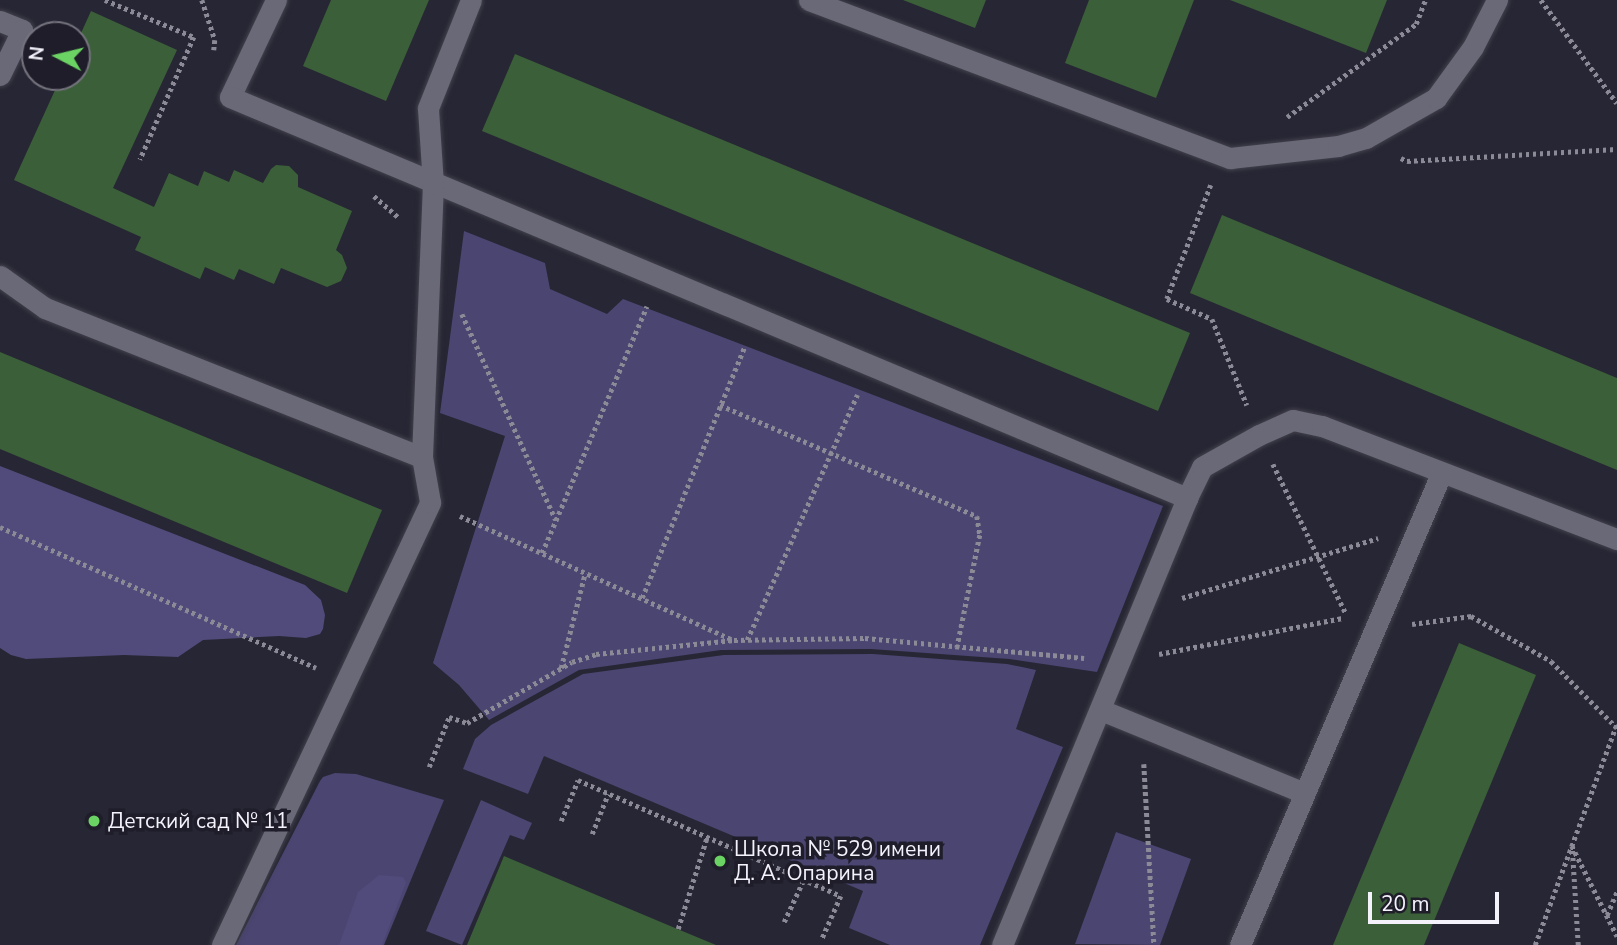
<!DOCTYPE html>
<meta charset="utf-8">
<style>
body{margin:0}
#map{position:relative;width:1617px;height:945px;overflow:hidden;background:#272634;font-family:"Nunito Sans",sans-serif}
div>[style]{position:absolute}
.green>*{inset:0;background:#4a4571}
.forest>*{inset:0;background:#504b7a}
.building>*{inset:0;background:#3b5f38}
.path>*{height:4.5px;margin-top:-2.25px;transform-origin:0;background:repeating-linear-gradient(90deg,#8b8a96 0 3.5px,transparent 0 7px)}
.roads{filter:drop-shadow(0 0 2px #42414c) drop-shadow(0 0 2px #42414c)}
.minor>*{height:21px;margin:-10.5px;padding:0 10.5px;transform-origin:10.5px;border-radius:10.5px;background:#696978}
.dots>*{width:19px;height:19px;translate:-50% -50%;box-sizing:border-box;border:4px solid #1e1d29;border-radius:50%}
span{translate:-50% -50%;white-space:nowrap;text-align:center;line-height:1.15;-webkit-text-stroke:7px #1e1d29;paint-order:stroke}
.poi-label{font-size:21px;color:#f4f3fc}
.left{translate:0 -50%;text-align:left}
.north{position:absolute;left:21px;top:21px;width:70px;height:70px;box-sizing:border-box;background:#1e1d29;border:2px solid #74737d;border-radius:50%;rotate:277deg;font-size:19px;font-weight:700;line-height:28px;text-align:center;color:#f4f3fc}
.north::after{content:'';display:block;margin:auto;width:24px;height:32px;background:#6bd363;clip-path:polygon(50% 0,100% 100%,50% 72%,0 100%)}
.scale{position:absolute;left:1368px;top:892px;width:131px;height:32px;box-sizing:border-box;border:4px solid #f4f3fc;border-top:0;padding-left:9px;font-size:21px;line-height:24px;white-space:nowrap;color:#f4f3fc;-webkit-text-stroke:5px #1e1d29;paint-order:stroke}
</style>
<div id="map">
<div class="green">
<div style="clip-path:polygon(464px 231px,545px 263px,550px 289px,607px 314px,623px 299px,1163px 506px,1097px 672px,1009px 659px,871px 649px,721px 650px,579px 670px,489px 720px,459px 685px,433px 663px,505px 436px,440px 413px)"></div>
<div style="clip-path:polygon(873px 654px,1007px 664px,1036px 670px,1016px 729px,1063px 747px,980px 945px,890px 945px,849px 928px,863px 891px,544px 756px,528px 794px,463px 769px,475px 739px,491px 725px,583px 674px,724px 655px)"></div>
<div style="clip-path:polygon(335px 773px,356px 774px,444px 800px,384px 945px,236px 945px,320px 781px,323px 777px)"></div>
<div style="clip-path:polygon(481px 800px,532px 823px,524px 840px,510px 835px,462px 945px,426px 931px)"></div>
<div style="clip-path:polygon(1116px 832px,1191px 859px,1160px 945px,1075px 944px)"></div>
</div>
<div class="forest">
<div style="clip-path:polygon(0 466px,305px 585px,321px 600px,325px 615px,323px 629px,320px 634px,306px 638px,279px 636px,203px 640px,178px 657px,124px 655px,26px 659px,11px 655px,0 648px)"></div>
<div style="clip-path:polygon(379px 875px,403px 877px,406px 883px,382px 945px,339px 945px,358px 892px)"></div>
</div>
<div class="building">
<div style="clip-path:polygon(331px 0,429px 0,386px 101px,303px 66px)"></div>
<div style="clip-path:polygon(903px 0,986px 0,975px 28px)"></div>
<div style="clip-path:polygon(1089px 0,1194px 0,1156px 98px,1065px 63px)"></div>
<div style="clip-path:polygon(1230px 0,1387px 0,1366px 53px)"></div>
<div style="clip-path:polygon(91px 11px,177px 50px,113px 188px,154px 207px,169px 173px,198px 186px,204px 171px,229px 182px,234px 170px,263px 183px,271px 169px,276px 165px,289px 166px,298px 175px,298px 187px,352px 211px,336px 250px,342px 255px,347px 268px,341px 281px,327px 287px,281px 268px,274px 284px,239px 269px,234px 280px,205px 267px,200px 279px,135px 250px,141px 237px,14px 180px,61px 77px,77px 77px,77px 42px)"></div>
<div style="clip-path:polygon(515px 54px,1190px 333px,1158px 411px,482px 131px)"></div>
<div style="clip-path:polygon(1222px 215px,1617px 378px,1617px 470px,1190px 293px)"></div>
<div style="clip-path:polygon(0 352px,382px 510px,347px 593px,0 449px)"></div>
<div style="clip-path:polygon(1459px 643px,1536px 675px,1424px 945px,1333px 945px)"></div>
<div style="clip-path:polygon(504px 856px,675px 928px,716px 945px,467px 945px)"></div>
</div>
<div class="path">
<div style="left:105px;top:0;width:96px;rotate:22.6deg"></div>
<div style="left:194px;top:37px;width:134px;rotate:113.7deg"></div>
<div style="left:202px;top:0;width:42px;rotate:72deg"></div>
<div style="left:215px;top:40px;width:10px;rotate:96deg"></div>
<div style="left:1541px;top:0;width:128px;rotate:53.6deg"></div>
<div style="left:1287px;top:117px;width:159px;rotate:-35.8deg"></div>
<div style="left:1416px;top:24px;width:26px;rotate:-69deg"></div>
<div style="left:1401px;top:158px;width:7px;rotate:27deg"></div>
<div style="left:1407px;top:161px;width:210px;rotate:-3.3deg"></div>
<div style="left:1211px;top:185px;width:122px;rotate:111.1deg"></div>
<div style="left:1167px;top:299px;width:49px;rotate:24deg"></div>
<div style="left:1212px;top:319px;width:93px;rotate:67.9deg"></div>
<div style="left:374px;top:196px;width:33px;rotate:41deg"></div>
<div style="left:462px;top:314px;width:226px;rotate:65.5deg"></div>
<div style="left:720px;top:405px;width:280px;rotate:23.4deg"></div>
<div style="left:977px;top:516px;width:19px;rotate:81deg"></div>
<div style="left:980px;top:535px;width:115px;rotate:101.5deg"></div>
<div style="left:1273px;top:464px;width:167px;rotate:64deg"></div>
<div style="left:460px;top:516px;width:300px;rotate:24.4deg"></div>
<div style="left:0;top:527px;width:346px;rotate:24deg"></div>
<div style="left:542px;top:553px;width:268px;rotate:-67deg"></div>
<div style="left:642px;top:598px;width:272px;rotate:-67.8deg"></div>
<div style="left:1182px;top:598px;width:205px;rotate:-17deg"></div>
<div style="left:1412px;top:624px;width:60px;rotate:-7.7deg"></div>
<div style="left:1471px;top:616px;width:92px;rotate:29.4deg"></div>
<div style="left:1551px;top:661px;width:94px;rotate:45.4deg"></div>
<div style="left:747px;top:640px;width:269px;rotate:-65.8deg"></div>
<div style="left:1159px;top:654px;width:187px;rotate:-11.1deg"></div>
<div style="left:561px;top:668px;width:98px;rotate:-75.8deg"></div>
<div style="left:1144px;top:764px;width:181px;rotate:86.8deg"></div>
<div style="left:429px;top:767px;width:54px;rotate:-68.2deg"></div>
<div style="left:449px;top:717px;width:19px;rotate:18deg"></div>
<div style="left:467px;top:723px;width:121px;rotate:-30.2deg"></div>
<div style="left:572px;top:662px;width:25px;rotate:-18deg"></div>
<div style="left:596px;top:654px;width:139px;rotate:-5.8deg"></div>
<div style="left:734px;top:640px;width:131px;rotate:-0.9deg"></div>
<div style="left:865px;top:638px;width:220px;rotate:5.2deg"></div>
<div style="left:561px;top:821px;width:44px;rotate:-67.5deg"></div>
<div style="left:578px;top:780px;width:287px;rotate:23.8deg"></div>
<div style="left:841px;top:896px;width:47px;rotate:113.8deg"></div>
<div style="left:592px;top:834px;width:43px;rotate:-68.2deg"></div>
<div style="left:1607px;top:915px;width:26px;rotate:-67deg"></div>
<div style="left:784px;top:922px;width:47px;rotate:-65.1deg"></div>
<div style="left:678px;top:929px;width:96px;rotate:-72.5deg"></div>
<div style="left:1535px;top:945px;width:237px;rotate:-69.7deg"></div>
<div style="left:1578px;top:945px;width:99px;rotate:-93.5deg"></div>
<div style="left:1572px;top:846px;width:101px;rotate:63.4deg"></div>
</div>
<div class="roads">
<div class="minor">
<div style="left:276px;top:0;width:107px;rotate:115.4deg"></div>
<div style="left:230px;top:97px;width:1038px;rotate:22.73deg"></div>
<div style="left:1187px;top:498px;width:34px;rotate:-64deg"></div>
<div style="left:1202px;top:467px;width:65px;rotate:-29.3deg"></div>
<div style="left:1259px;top:435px;width:37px;rotate:-24deg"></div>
<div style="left:1293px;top:420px;width:30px;rotate:12deg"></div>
<div style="left:1322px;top:426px;width:316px;rotate:21deg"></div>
<div style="left:809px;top:0;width:450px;rotate:20.6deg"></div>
<div style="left:1230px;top:158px;width:109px;rotate:-6.3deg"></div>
<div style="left:1338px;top:146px;width:29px;rotate:-16deg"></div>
<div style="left:1366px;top:138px;width:81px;rotate:-29.7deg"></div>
<div style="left:1436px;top:98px;width:63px;rotate:-54deg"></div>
<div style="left:1473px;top:47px;width:53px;rotate:-62.9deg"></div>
<div style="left:0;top:21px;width:24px;rotate:22deg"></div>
<div style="left:22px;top:30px;width:50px;rotate:116.1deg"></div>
<div style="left:0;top:276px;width:55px;rotate:35.4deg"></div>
<div style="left:45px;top:308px;width:405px;rotate:21.6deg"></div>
<div style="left:1101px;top:710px;width:219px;rotate:22.2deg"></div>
<div style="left:222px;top:945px;width:489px;rotate:-64.8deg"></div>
<div style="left:430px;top:502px;width:46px;rotate:-100.1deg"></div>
<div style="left:422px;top:457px;width:273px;rotate:-87.7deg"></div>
<div style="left:433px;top:184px;width:76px;rotate:-93.8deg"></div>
<div style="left:428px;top:108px;width:116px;rotate:-68.3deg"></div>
<div style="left:1002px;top:945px;width:484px;rotate:-67.5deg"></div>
<div style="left:1240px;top:945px;width:512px;rotate:-66.89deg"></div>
</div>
</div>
<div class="dots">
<div style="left:94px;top:821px;background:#6bd363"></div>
<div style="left:720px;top:861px;background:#6bd363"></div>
</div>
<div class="poi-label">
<span class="left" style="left:108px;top:821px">Детский сад № 11</span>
<span class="left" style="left:734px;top:861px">Школа № 529 имени<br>Д. А. Опарина</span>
</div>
<div class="north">N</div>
<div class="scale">20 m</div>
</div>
